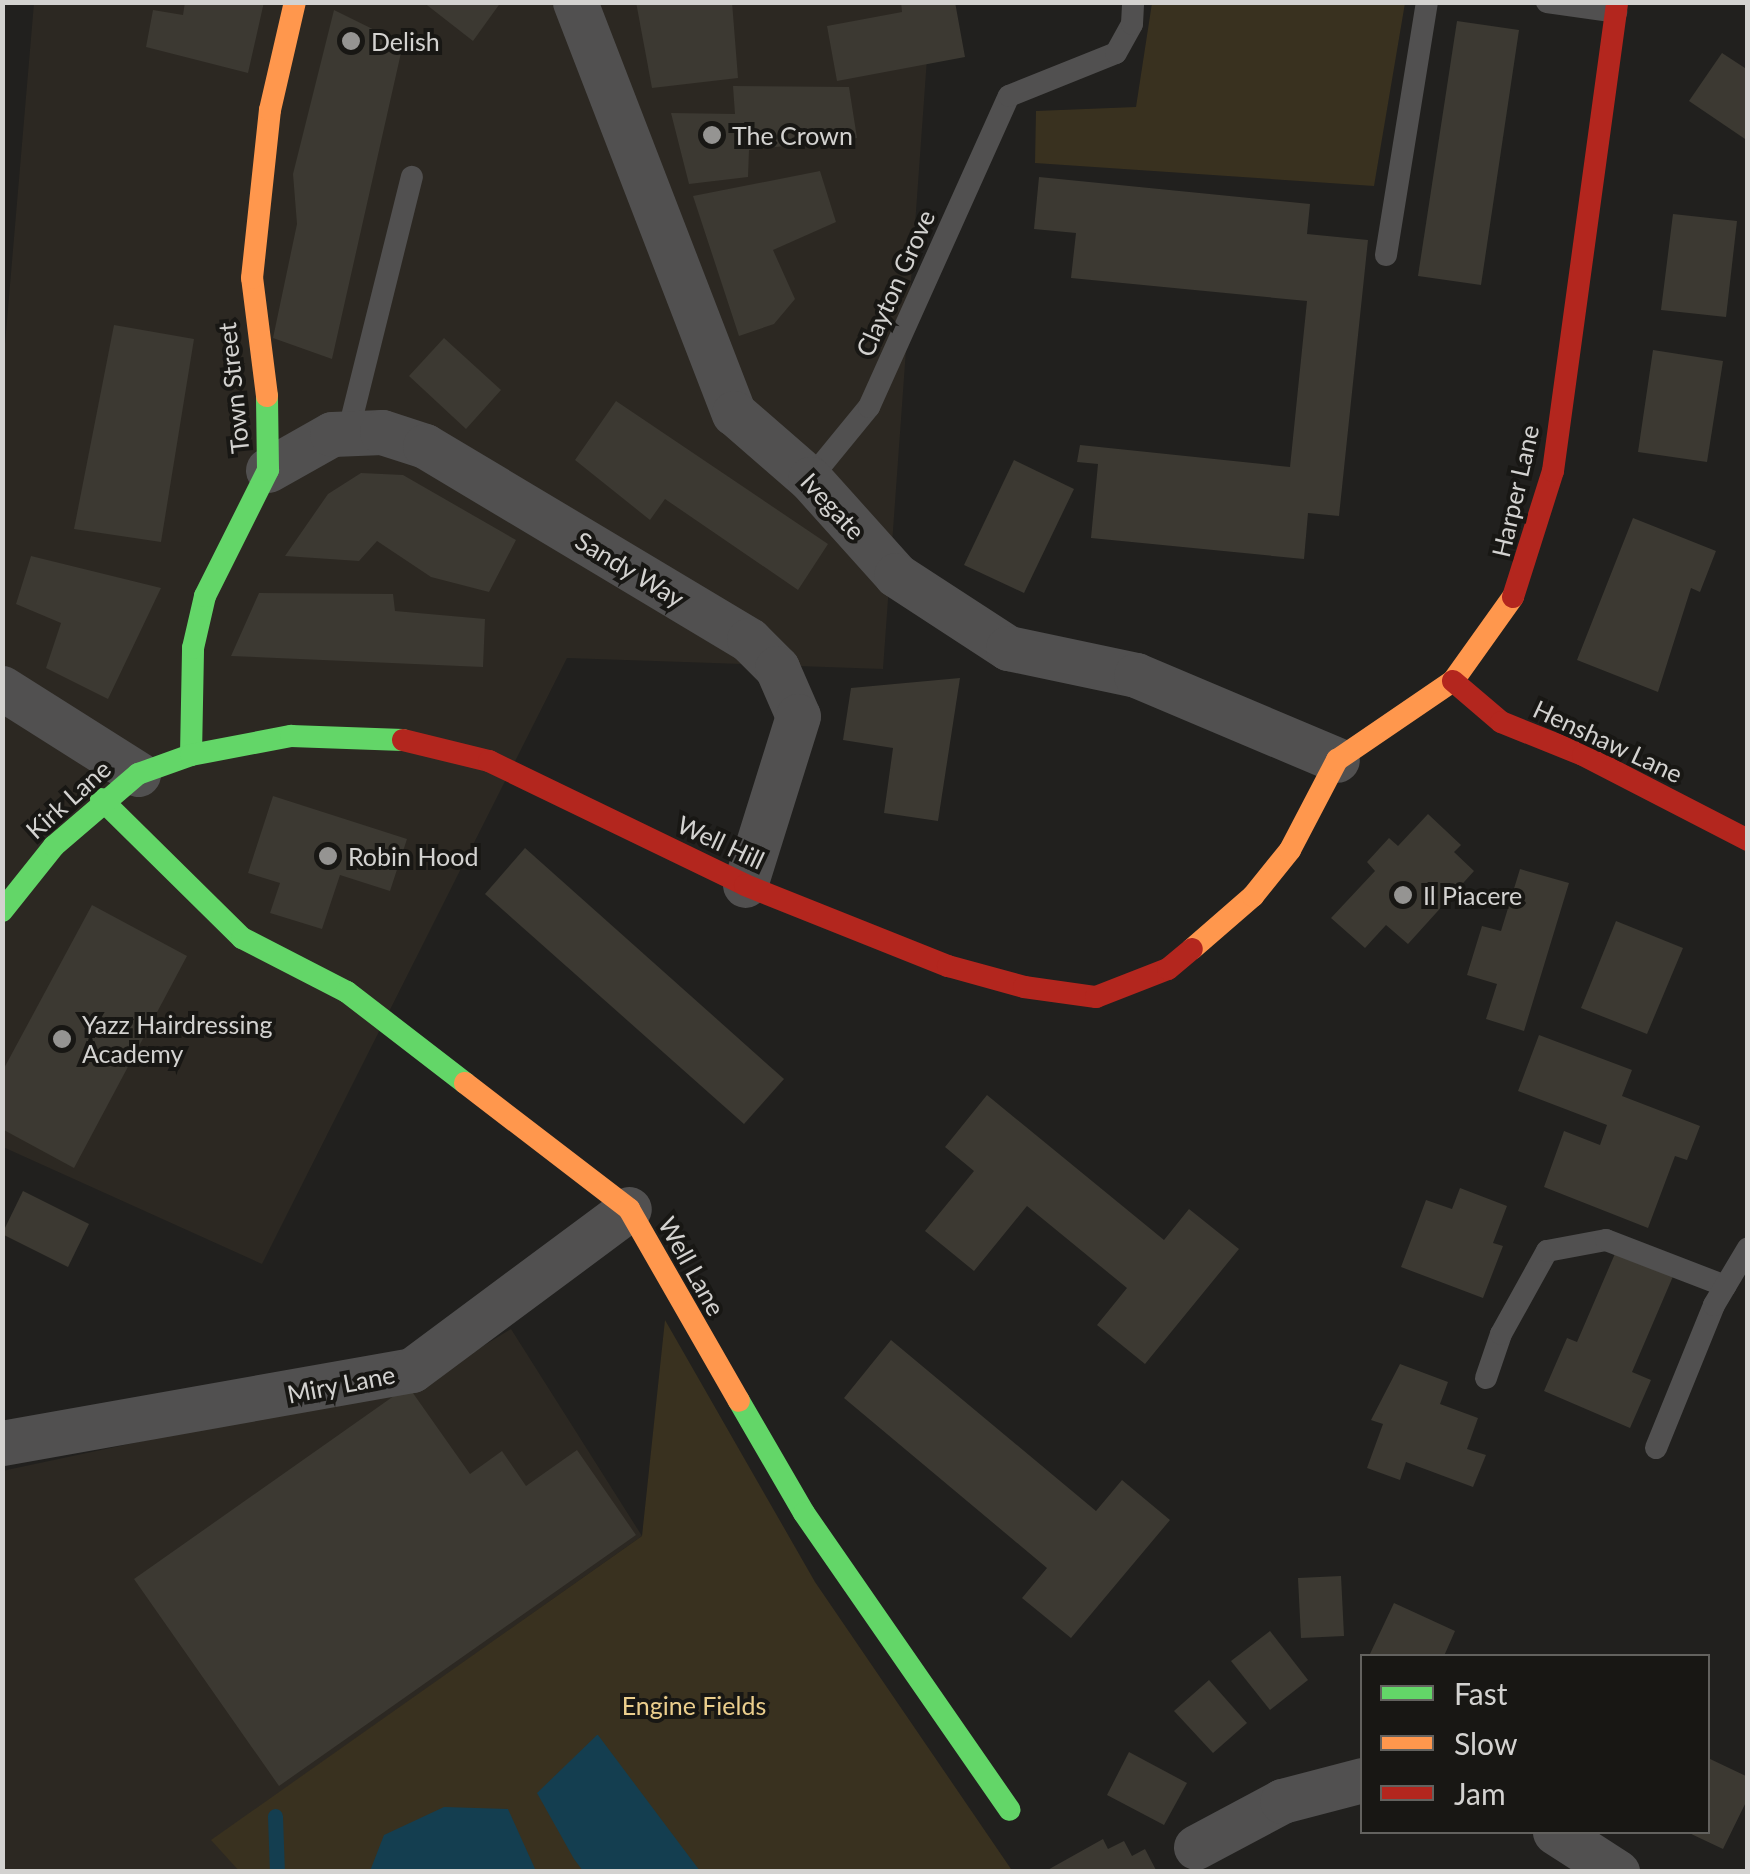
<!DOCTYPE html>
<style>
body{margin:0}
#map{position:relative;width:1750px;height:1874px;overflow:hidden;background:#21201e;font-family:Lato,sans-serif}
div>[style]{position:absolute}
.built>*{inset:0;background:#2c2822}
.green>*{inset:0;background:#39311f}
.water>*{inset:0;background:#143e50}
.stream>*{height:15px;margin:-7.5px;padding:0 7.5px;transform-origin:7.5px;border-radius:7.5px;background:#143e50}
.building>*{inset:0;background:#3c3932}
.lane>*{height:22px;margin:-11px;padding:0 11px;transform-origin:11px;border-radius:11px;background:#515050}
.street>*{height:45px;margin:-22.5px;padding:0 22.5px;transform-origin:22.5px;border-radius:22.5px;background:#515050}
.fast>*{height:22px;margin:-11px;padding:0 11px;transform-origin:11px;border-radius:11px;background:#63d668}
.slow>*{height:22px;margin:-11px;padding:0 11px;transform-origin:11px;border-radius:11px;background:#ff974d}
.jam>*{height:22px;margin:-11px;padding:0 11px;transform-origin:11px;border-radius:11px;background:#b3261e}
.dots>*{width:28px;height:28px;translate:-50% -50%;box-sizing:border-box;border:5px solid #181714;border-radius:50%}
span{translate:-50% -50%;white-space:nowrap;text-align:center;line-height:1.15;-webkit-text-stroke:8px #181714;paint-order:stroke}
.poi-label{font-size:25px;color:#d3d2d0}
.left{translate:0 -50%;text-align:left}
.street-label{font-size:25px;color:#d3d2d0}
.park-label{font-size:25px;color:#ebce8d}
.frame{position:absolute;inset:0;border:5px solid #d3d2d0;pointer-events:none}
.legend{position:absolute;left:1360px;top:1654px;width:350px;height:180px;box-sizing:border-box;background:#181714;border:2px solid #63625f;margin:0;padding:12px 18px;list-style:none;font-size:30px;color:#d3d2d0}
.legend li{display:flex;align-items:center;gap:20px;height:50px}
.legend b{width:50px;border:2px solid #63625f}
</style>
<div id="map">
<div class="built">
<div style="clip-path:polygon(34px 3px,931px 3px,883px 669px,567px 658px,262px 1264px,3px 1147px,2px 379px)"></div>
<div style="clip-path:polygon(511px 1329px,642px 1536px,212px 1840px,240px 1871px,3px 1871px,2px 1471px,426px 1381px)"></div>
</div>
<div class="green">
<div style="clip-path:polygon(1152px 3px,1405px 3px,1374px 186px,1035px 163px,1036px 111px,1136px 107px)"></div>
<div style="clip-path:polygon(665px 1320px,815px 1582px,1011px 1869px,1022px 1871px,240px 1872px,211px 1840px,642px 1536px)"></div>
</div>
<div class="water">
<div style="clip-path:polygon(597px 1735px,598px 1735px,700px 1871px,583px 1871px,574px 1859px,537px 1793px)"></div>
<div style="clip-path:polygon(444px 1807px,508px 1809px,536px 1871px,370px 1871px,384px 1835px)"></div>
</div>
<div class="stream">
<div style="left:275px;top:1816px;width:56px;rotate:88deg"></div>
</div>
<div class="building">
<div style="clip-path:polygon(185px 2px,264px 2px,248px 73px,146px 47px,153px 10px,183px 15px)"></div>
<div style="clip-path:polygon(423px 2px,501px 2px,473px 41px)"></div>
<div style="clip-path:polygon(636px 2px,732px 2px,738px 78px,652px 88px)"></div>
<div style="clip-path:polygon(901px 2px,955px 2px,965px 57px,837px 81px,827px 26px,902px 12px)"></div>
<div style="clip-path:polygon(334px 10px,403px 44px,332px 359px,273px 338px,297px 224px,293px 174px)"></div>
<div style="clip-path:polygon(1457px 21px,1519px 30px,1481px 285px,1418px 276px)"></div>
<div style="clip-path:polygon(1722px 53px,1748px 70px,1748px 141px,1689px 101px)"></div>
<div style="clip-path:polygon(733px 86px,849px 87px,857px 138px,749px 150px,748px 177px,689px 184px,671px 113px,735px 114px)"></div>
<div style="clip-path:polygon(820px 171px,836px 222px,773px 250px,795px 299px,774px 324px,739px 336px,693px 196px)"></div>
<div style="clip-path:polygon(1039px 177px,1310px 204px,1307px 234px,1368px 240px,1339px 516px,1308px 513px,1304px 559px,1091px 538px,1098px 464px,1077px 462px,1080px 445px,1290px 467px,1307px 301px,1071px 278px,1076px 233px,1034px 229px)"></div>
<div style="clip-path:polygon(1673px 214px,1737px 221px,1726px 317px,1661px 310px)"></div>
<div style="clip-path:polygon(114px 325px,194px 339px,161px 542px,74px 529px)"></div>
<div style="clip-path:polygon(444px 338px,501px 390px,466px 429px,409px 376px)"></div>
<div style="clip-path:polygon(1653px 350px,1723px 361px,1707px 462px,1638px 452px)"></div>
<div style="clip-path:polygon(616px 401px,828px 544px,798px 590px,665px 499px,650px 520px,575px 460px)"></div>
<div style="clip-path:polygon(1014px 460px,1074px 489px,1024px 593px,964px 565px)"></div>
<div style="clip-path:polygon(361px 473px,403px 475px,516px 540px,489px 592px,431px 577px,377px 541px,359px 561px,285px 556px,328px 494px)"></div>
<div style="clip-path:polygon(1633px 518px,1716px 551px,1700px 592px,1691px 588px,1658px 692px,1577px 660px)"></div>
<div style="clip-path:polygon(31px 556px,161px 588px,108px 699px,46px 668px,61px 623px,16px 604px)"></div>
<div style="clip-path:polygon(259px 593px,393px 594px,395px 611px,485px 619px,483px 667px,231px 656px)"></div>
<div style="clip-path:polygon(960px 678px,938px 821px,884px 813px,893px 748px,843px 740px,851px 688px)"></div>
<div style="clip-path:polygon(273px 796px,407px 839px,390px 891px,340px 875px,322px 929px,270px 913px,280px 883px,248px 873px)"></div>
<div style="clip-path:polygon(1428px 814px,1461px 845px,1454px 852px,1474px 871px,1408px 944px,1386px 925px,1365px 948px,1331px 918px,1375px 871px,1367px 862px,1389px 838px,1398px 846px)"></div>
<div style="clip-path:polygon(525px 848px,784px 1079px,744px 1124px,485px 894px)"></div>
<div style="clip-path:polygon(1520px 869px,1569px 883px,1524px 1031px,1486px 1019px,1497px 984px,1467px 975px,1482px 926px,1501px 931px)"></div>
<div style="clip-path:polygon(92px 905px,187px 956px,74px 1168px,2px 1129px,2px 1072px)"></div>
<div style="clip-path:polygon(1616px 921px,1683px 948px,1647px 1034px,1581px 1008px)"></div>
<div style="clip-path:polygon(1539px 1035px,1632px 1070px,1622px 1096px,1700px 1126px,1687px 1160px,1675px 1156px,1648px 1228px,1544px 1187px,1564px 1131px,1600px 1145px,1607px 1125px,1518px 1091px)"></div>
<div style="clip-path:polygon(987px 1095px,1164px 1240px,1189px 1209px,1239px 1249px,1145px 1364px,1097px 1325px,1127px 1288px,1027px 1206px,974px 1271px,925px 1231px,974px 1171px,945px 1147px)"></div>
<div style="clip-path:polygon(1460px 1188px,1507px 1206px,1493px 1243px,1503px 1246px,1483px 1298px,1401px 1267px,1426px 1200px,1452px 1209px)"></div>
<div style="clip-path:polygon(23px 1191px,89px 1224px,68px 1267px,2px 1234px)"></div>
<div style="clip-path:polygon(1617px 1249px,1674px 1274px,1632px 1372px,1651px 1380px,1630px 1428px,1544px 1391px,1567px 1338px,1577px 1342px)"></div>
<div style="clip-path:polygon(891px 1340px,1096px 1511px,1122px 1480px,1170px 1520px,1071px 1638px,1022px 1598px,1047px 1568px,844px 1398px)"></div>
<div style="clip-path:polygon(1400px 1364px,1448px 1382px,1440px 1404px,1478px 1418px,1467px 1449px,1486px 1455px,1473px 1487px,1406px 1462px,1400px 1480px,1367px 1468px,1383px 1424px,1371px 1420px)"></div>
<div style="clip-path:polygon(408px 1386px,470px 1474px,502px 1451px,526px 1486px,577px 1450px,636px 1535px,279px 1786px,134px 1579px)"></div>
<div style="clip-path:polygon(1341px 1576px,1344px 1636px,1301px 1638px,1298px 1578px)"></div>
<div style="clip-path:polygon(1394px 1603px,1455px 1631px,1444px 1656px,1369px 1656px)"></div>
<div style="clip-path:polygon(1270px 1631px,1308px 1680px,1270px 1710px,1231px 1661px)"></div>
<div style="clip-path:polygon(1209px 1680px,1247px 1723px,1213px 1753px,1174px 1711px)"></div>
<div style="clip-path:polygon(1129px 1752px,1187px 1783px,1164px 1825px,1107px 1795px)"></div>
<div style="clip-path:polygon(1708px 1758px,1748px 1777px,1748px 1798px,1723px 1849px,1687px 1832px,1708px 1832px)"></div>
<div style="clip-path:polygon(1103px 1839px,1108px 1849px,1124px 1841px,1132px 1856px,1145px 1849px,1157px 1872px,1044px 1872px)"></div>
</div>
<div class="lane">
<div style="left:1547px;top:2px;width:70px;rotate:8.2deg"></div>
<div style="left:1386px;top:255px;width:256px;rotate:-80.8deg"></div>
<div style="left:348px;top:433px;width:264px;rotate:-76deg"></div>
<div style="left:810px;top:479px;width:93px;rotate:-50.7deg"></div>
<div style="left:869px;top:407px;width:341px;rotate:-65.8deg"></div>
<div style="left:1009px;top:96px;width:115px;rotate:-21.9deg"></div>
<div style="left:1116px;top:53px;width:33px;rotate:-61deg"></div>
<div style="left:1132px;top:24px;width:22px;rotate:-87deg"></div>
<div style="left:1486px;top:1378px;width:46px;rotate:-71.2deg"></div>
<div style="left:1501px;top:1334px;width:95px;rotate:-61deg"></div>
<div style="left:1547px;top:1251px;width:60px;rotate:-10.6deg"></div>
<div style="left:1606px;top:1240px;width:128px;rotate:21.1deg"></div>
<div style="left:1656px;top:1448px;width:154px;rotate:-67.9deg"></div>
<div style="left:1714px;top:1305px;width:66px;rotate:-59.2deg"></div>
</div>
<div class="street">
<div style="left:575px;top:2px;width:441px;rotate:68.9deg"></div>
<div style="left:734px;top:413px;width:101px;rotate:41deg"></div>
<div style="left:810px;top:479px;width:129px;rotate:48.1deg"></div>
<div style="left:896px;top:575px;width:134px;rotate:33.1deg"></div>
<div style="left:1008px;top:648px;width:131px;rotate:11.9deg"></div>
<div style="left:1136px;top:675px;width:218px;rotate:22.9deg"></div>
<div style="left:268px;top:470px;width:73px;rotate:-29.4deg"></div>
<div style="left:332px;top:434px;width:50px;rotate:-2.3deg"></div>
<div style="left:382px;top:432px;width:45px;rotate:18deg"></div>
<div style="left:425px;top:446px;width:378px;rotate:30.9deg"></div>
<div style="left:749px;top:640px;width:40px;rotate:45deg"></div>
<div style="left:777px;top:668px;width:52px;rotate:66.4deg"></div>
<div style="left:798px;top:716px;width:177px;rotate:107.4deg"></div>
<div style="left:2px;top:688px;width:161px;rotate:32.3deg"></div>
<div style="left:2px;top:1443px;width:416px;rotate:-10.1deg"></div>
<div style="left:412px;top:1370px;width:270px;rotate:-36.6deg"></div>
<div style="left:1555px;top:1832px;width:74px;rotate:32.8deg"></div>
<div style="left:1196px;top:1847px;width:98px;rotate:-28.1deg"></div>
<div style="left:1282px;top:1801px;width:83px;rotate:-14.7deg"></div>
</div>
<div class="fast">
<div style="left:191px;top:755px;width:107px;rotate:-88.9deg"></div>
<div style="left:193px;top:648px;width:53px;rotate:-77deg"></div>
<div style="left:205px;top:596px;width:141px;rotate:-63.4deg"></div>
<div style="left:268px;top:470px;width:74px;rotate:-90.8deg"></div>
<div style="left:101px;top:799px;width:198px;rotate:44.6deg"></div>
<div style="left:242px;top:938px;width:118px;rotate:27.2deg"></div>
<div style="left:347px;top:992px;width:149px;rotate:37.6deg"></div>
<div style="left:2px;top:911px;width:83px;rotate:-51.3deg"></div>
<div style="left:54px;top:846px;width:111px;rotate:-40.6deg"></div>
<div style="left:138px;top:774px;width:56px;rotate:-19.7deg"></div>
<div style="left:191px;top:755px;width:102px;rotate:-10.8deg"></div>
<div style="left:291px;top:736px;width:112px;rotate:2deg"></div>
<div style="left:739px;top:1401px;width:129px;rotate:59.9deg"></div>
<div style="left:804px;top:1513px;width:361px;rotate:55.3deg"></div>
</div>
<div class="slow">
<div style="left:267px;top:396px;width:119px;rotate:-97.2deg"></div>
<div style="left:252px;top:278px;width:169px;rotate:-83.9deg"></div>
<div style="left:270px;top:110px;width:111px;rotate:-77deg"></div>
<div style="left:1192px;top:949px;width:81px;rotate:-41deg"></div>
<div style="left:1253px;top:896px;width:59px;rotate:-51.2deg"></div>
<div style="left:1290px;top:850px;width:102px;rotate:-62.4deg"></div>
<div style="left:1337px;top:760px;width:140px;rotate:-34.3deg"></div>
<div style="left:1453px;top:681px;width:103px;rotate:-54.5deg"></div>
<div style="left:465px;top:1083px;width:207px;rotate:37.5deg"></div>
<div style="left:629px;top:1209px;width:221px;rotate:60.2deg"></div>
</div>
<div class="jam">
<div style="left:1513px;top:597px;width:132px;rotate:-72.4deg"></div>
<div style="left:1553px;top:471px;width:473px;rotate:-82.2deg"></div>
<div style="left:1453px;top:681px;width:63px;rotate:40.5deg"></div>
<div style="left:1501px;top:722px;width:88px;rotate:21.9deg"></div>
<div style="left:1583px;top:755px;width:186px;rotate:27.3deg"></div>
<div style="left:403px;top:740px;width:89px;rotate:13.7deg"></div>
<div style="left:489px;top:761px;width:284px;rotate:25.8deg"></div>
<div style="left:745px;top:885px;width:219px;rotate:21.8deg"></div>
<div style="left:948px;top:966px;width:79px;rotate:15.4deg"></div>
<div style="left:1024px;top:987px;width:73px;rotate:7.9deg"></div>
<div style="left:1096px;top:997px;width:77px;rotate:-21.3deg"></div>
<div style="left:1168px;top:969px;width:31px;rotate:-40deg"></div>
</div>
<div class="dots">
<div style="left:351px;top:41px;background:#959492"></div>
<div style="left:712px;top:135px;background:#959492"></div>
<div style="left:328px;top:856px;background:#959492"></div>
<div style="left:1403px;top:895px;background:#959492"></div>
<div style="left:62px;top:1039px;background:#959492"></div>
</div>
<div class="poi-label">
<span class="left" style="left:371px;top:41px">Delish</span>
<span class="left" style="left:732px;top:135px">The Crown</span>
<span class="left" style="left:348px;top:856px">Robin Hood</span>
<span class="left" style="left:1423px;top:895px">Il Piacere</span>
<span class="left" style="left:82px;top:1039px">Yazz Hairdressing<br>Academy</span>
</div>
<div class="street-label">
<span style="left:895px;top:283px;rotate:-66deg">Clayton Grove</span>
<span style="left:233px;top:388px;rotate:-96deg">Town Street</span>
<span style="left:1515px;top:491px;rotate:-77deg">Harper Lane</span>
<span style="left:833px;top:506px;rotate:47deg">Ivegate</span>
<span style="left:630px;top:569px;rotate:31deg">Sandy Way</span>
<span style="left:1608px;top:741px;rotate:25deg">Henshaw Lane</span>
<span style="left:68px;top:799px;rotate:-42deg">Kirk Lane</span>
<span style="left:721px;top:842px;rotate:25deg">Well Hill</span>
<span style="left:692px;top:1266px;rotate:61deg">Well Lane</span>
<span style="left:341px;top:1384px;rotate:-11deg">Miry Lane</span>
</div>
<div class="park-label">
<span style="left:694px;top:1705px">Engine Fields</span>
</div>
<div class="frame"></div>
<ul class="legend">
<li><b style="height:12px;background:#63d668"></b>Fast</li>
<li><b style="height:12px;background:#ff974d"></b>Slow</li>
<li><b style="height:12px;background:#b3261e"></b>Jam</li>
</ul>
</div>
